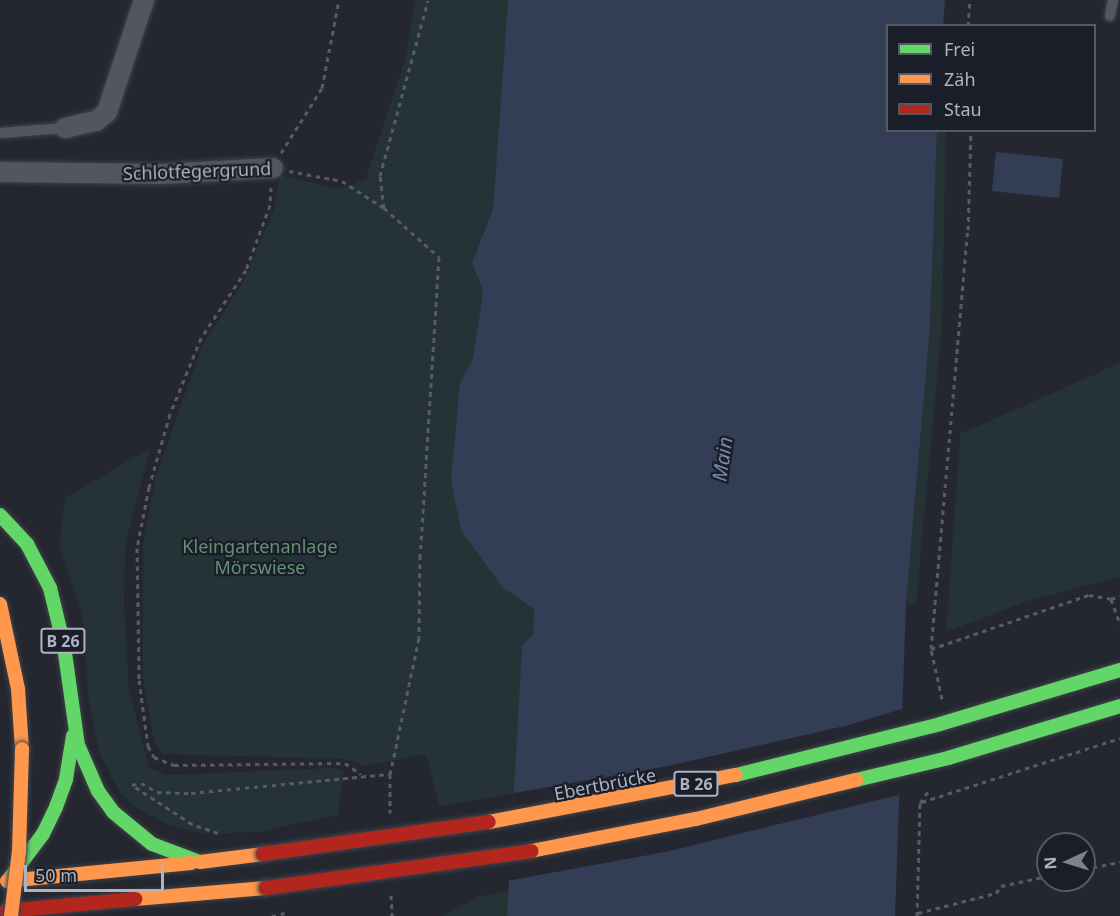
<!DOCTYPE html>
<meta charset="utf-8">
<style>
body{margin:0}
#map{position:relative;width:1120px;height:916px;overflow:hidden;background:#24272f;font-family:"Noto Sans",sans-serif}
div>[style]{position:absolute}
.green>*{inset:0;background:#253236}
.water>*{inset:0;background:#333e56}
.pier>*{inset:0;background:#24272f}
.path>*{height:3px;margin-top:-1.5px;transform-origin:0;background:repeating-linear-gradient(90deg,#585b61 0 4.5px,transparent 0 9px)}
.roads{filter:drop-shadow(0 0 2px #404248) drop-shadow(0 0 2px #404248)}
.lane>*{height:10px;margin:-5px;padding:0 5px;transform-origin:5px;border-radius:5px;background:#54565d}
.street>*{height:20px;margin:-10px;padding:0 10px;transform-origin:10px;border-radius:10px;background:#54565d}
.fast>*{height:14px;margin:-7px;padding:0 7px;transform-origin:7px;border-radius:7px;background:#63d668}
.slow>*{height:14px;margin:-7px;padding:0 7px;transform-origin:7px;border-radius:7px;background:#ff974d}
.jam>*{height:14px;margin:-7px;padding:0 7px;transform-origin:7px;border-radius:7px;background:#b3261e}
.path-bridge>*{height:3px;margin-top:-1.5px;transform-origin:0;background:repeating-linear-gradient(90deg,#585b61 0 4.5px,transparent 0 9px)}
.bridges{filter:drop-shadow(0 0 2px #41444c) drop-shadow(0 0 2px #41444c)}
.fast-bridge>*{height:14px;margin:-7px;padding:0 7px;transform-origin:7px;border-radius:7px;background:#63d668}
.slow-bridge>*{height:14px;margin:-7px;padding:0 7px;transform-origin:7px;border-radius:7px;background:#ff974d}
.jam-bridge>*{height:14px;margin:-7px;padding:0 7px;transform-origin:7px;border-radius:7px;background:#b3261e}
span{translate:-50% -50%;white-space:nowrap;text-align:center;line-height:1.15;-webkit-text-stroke:4.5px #191e28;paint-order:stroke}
.shield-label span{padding:2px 4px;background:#191e28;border:2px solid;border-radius:4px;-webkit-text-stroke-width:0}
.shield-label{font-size:16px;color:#adb3c1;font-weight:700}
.street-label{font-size:18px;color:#adb3c1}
.park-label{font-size:18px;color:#678f74}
.water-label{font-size:20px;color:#7787a9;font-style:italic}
.legend{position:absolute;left:886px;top:24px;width:210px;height:108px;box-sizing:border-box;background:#191e28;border:2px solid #545a65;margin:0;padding:8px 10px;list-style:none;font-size:18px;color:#adb3c1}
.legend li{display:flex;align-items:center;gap:12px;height:30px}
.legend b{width:30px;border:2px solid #545a65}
.north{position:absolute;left:1036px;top:832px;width:60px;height:60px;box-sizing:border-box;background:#191e28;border:2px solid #545a65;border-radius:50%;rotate:266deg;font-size:16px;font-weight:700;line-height:24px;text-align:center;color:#adb3c1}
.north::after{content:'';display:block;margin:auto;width:21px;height:27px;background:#7d828e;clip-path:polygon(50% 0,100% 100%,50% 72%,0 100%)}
.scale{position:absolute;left:24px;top:865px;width:140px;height:27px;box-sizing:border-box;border:3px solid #adb3c1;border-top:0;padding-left:8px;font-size:18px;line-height:21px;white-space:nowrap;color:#adb3c1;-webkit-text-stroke:4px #191e28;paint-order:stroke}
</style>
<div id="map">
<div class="green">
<div style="clip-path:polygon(415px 0,508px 0,493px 209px,472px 263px,483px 291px,473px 358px,460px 383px,502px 587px,534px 609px,533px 634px,522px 646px,517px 793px,439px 806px,426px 754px,366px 766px,346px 759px,163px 754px,154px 741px,143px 679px,143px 544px,156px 476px,202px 346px,243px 282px,274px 210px,280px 175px,340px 189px,366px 179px,405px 60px)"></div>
<div style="clip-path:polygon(937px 131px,946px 131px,942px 326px,916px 604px,906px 604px,930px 326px)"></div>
<div style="clip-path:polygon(1120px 363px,1120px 577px,1028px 601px,946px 632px,960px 434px)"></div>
<div style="clip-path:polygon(150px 448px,125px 546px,124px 606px,129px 690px,149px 768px,168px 775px,332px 768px,344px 771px,338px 815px,258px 832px,205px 834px,169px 825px,135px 807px,119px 791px,99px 752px,88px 697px,83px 619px,59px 546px,65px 498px)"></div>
<div style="clip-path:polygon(510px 891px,507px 916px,442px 916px,480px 896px)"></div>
</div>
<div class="water">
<div style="clip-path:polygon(508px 0,945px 0,943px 25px,888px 26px,888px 130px,937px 131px,930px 326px,906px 604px,895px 916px,507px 916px,522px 646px,533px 634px,534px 609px,502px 587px,461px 530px,451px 481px,460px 383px,473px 358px,483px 291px,472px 263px,493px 209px)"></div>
<div style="clip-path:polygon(996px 152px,1063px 159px,1059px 198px,992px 191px)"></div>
</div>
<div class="pier">
<div style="clip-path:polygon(905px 708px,903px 794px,665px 852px,507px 881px,514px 793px,668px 766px,849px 725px)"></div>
</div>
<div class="path">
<div style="left:968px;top:26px;width:26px;rotate:-86deg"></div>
<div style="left:281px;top:153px;width:77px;rotate:-57.8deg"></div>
<div style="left:322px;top:88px;width:90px;rotate:-79.1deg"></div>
<div style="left:289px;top:171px;width:54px;rotate:10.7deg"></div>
<div style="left:342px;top:181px;width:50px;rotate:32.7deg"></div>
<div style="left:384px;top:208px;width:74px;rotate:41.7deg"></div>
<div style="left:439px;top:257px;width:299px;rotate:93.6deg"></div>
<div style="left:420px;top:555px;width:83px;rotate:90.7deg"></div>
<div style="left:419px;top:638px;width:139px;rotate:102deg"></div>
<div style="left:390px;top:774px;width:39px;rotate:90deg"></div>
<div style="left:271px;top:187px;width:18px;rotate:93deg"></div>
<div style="left:270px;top:205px;width:69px;rotate:110.3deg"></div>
<div style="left:246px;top:270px;width:82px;rotate:123.5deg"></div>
<div style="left:201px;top:338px;width:82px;rotate:112.2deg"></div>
<div style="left:170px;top:414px;width:76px;rotate:106deg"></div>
<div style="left:149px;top:487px;width:62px;rotate:101.1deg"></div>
<div style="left:137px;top:548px;width:132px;rotate:89.1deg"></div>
<div style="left:139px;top:680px;width:67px;rotate:82.2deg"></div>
<div style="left:148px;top:746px;width:13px;rotate:61deg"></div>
<div style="left:154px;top:757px;width:22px;rotate:22deg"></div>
<div style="left:174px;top:765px;width:171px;rotate:-0.7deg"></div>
<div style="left:345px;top:763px;width:19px;rotate:35deg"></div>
<div style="left:384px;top:208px;width:32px;rotate:-97deg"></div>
<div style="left:380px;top:176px;width:182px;rotate:-74.7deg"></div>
<div style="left:1111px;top:599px;width:27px;rotate:70deg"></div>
<div style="left:931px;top:649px;width:167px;rotate:-18.9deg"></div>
<div style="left:1089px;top:595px;width:22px;rotate:10deg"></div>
<div style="left:1111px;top:599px;width:9px;rotate:-18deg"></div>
<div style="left:942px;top:699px;width:51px;rotate:-102.4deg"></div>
<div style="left:931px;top:649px;width:421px;rotate:-85deg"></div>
<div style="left:968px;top:230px;width:100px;rotate:-88.3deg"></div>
<div style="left:922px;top:802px;width:208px;rotate:-17.9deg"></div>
<div style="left:218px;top:833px;width:28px;rotate:-161deg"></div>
<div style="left:192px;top:824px;width:72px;rotate:-147deg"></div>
<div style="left:132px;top:785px;width:9px;rotate:-13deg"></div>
<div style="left:141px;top:783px;width:18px;rotate:29deg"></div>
<div style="left:157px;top:792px;width:34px;rotate:2deg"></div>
<div style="left:191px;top:793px;width:200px;rotate:-5.5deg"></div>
<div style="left:1084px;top:869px;width:37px;rotate:-11deg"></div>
<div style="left:391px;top:895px;width:21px;rotate:87deg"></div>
<div style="left:918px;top:913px;width:81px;rotate:-14.4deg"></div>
<div style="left:996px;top:893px;width:9px;rotate:-54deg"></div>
<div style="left:1001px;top:886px;width:48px;rotate:-12deg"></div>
<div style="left:917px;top:916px;width:113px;rotate:-88.5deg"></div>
<div style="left:920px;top:803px;width:16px;rotate:-55deg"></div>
</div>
<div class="roads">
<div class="lane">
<div style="left:1110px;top:16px;width:16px;rotate:-79deg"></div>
<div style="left:0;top:133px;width:65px;rotate:-4.4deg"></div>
</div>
<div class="street">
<div style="left:65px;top:128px;width:32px;rotate:-13deg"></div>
<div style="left:96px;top:121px;width:14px;rotate:-39deg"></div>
<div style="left:107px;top:112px;width:118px;rotate:-71.7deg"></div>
<div style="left:0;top:172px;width:160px;rotate:0.7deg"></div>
<div style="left:160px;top:174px;width:113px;rotate:-3deg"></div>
</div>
<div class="fast">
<div style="left:0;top:515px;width:40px;rotate:47deg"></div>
<div style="left:27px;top:544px;width:50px;rotate:62.4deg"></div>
<div style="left:50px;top:588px;width:60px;rotate:76.4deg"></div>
<div style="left:64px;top:646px;width:100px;rotate:82deg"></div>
<div style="left:78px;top:745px;width:50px;rotate:66.5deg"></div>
<div style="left:98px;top:791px;width:26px;rotate:54deg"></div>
<div style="left:113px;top:812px;width:50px;rotate:39.4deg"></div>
<div style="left:152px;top:844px;width:51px;rotate:20.6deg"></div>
<div style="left:9px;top:879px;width:56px;rotate:-52.9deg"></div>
<div style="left:43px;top:834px;width:30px;rotate:-64deg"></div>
<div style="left:56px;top:807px;width:30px;rotate:-70deg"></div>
<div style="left:66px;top:779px;width:44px;rotate:-80.8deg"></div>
</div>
<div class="slow">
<div style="left:0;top:604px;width:87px;rotate:78deg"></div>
<div style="left:18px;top:689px;width:60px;rotate:86.2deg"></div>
<div style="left:200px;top:862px;width:64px;rotate:-7.2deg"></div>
<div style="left:7px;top:881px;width:185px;rotate:-5.6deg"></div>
<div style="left:135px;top:899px;width:131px;rotate:-4.8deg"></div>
</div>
<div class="jam">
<div style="left:6px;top:911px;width:130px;rotate:-5.3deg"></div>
</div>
</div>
<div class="path-bridge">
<div style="left:272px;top:916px;width:13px;rotate:-13deg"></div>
</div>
<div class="bridges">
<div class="fast-bridge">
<div style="left:736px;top:775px;width:210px;rotate:-14deg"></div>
<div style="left:940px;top:724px;width:188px;rotate:-16.7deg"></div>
<div style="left:856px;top:780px;width:95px;rotate:-13.4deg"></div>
<div style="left:948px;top:758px;width:180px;rotate:-16.8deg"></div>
</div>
<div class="slow-bridge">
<div style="left:489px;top:822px;width:251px;rotate:-10.8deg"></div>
<div style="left:531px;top:851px;width:168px;rotate:-11deg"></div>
<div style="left:696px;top:819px;width:165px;rotate:-13.7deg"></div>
<div style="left:11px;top:916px;width:65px;rotate:-83deg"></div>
<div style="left:19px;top:851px;width:102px;rotate:-88.3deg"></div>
</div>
<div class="jam-bridge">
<div style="left:263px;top:854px;width:228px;rotate:-8.1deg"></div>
<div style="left:266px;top:888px;width:268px;rotate:-7.9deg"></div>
</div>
</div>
<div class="shield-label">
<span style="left:63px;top:641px">B 26</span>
<span style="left:696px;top:784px">B 26</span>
</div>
<div class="street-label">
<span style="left:197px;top:171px;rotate:-2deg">Schlotfegergrund</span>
<span style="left:605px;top:784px;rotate:-11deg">Ebertbrücke</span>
</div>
<div class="park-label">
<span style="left:260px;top:557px">Kleingartenanlage<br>Mörswiese</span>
</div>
<div class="water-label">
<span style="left:722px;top:459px;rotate:-82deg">Main</span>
</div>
<ul class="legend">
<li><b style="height:8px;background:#63d668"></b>Frei</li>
<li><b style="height:8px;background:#ff974d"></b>Zäh</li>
<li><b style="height:8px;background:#b3261e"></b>Stau</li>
</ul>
<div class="north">N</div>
<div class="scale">50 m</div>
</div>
